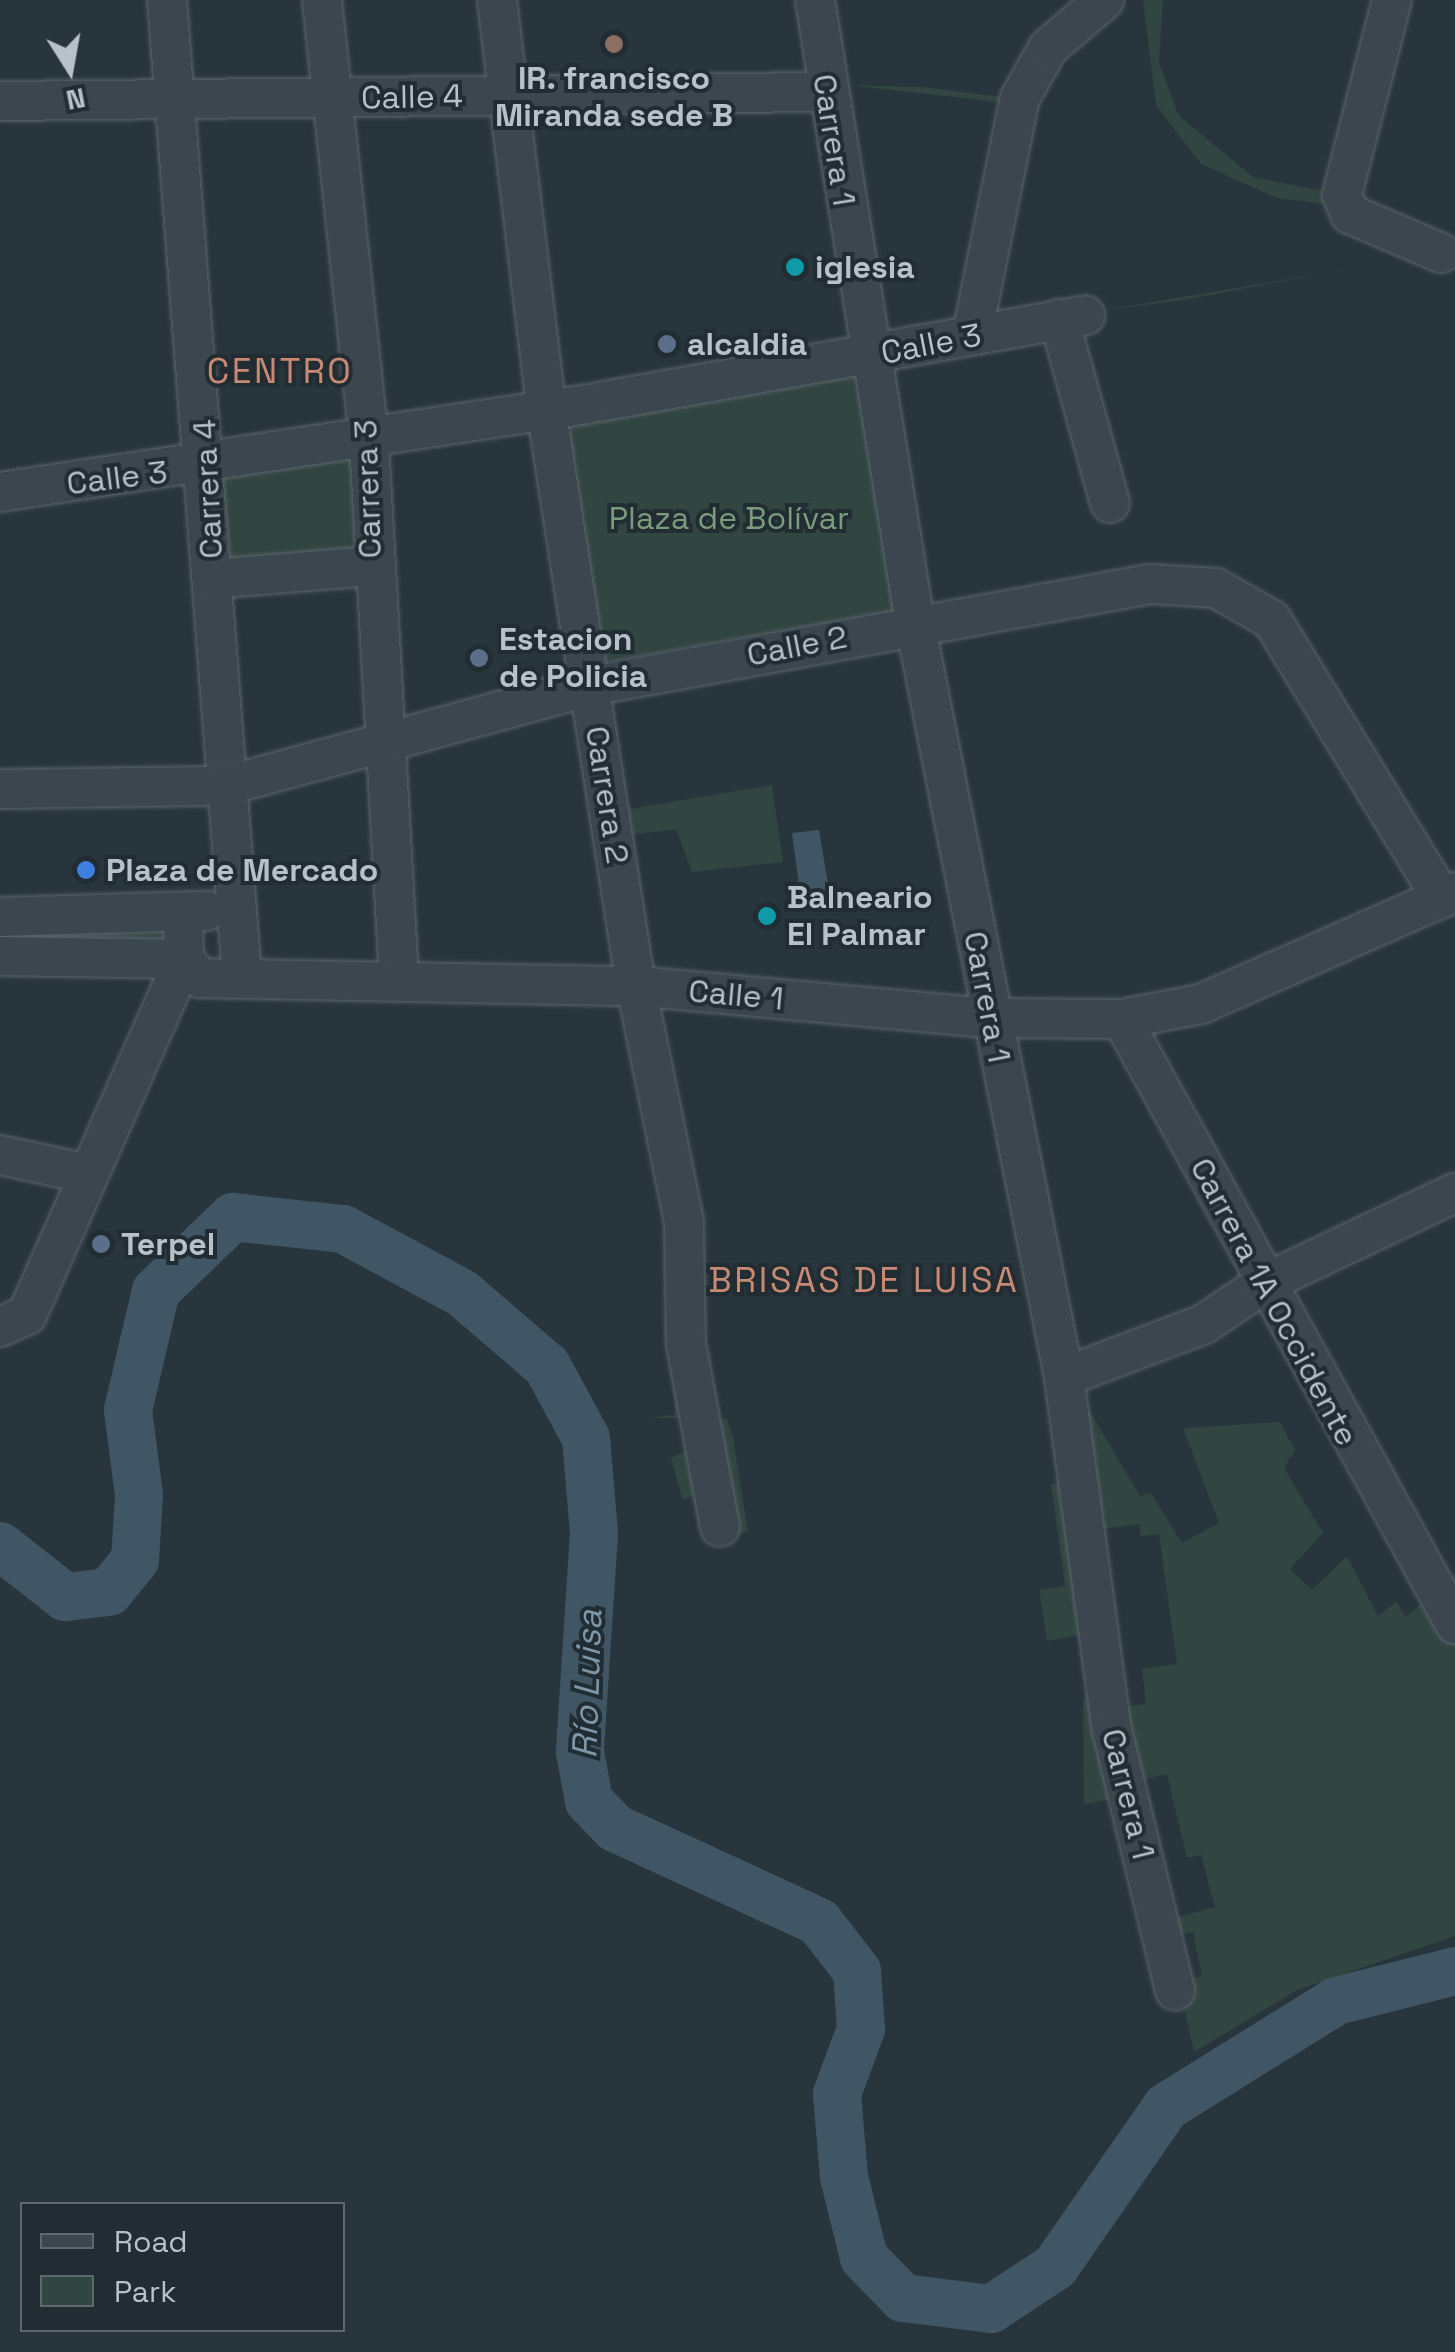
<!DOCTYPE html>
<meta charset="utf-8">
<style>
body{margin:0}
#map{position:relative;width:1455px;height:2352px;overflow:hidden;background:#29353d;font-family:"Space Grotesk",sans-serif}
div>[style]{position:absolute}
.green>*{inset:0;background:#314541}
.water>*{inset:0;background:#415664}
.river>*{height:48px;margin:-24px;padding:0 24px;transform-origin:24px;border-radius:24px;background:#415664}
.roads{filter:drop-shadow(0 0 2px #5a646b) drop-shadow(0 0 2px #5a646b)}
.minor>*{height:38px;margin:-19px;padding:0 19px;transform-origin:19px;border-radius:19px;background:#3c464e}
.dots>*{width:28px;height:28px;translate:-50% -50%;box-sizing:border-box;border:5px solid #212c33;border-radius:50%}
span{translate:-50% -50%;white-space:nowrap;text-align:center;line-height:1.15;-webkit-text-stroke:8px #212c33;paint-order:stroke}
.poi-label{font-size:32px;color:#b9c1c8;font-weight:700}
.left{translate:0 -50%;text-align:left}
.street-label{font-size:32px;color:#b9c1c8}
.park-label{font-size:32px;color:#7a9b7c}
.neighbourhood-label{font-size:35px;color:#c98a74;letter-spacing:2.5px}
.water-label{font-size:35px;color:#7d96a8;font-style:italic}
.legend{position:absolute;left:20px;top:2202px;width:325px;height:130px;box-sizing:border-box;background:#212c33;border:2px solid #5e686f;margin:0;padding:12px 18px;list-style:none;font-size:30px;color:#b9c1c8}
.legend li{display:flex;align-items:center;gap:20px;height:50px}
.legend b{width:50px;border:2px solid #5e686f}
.north{position:absolute;left:20px;top:20px;width:100px;height:100px;-webkit-text-stroke:8px #212c33;paint-order:stroke;rotate:169deg;font-size:28px;font-weight:700;line-height:40px;text-align:center;color:#b9c1c8}
.north::after{content:'';display:block;margin:auto;width:35px;height:45px;background:#b9c1c8;clip-path:polygon(50% 0,100% 100%,50% 72%,0 100%)}
</style>
<div id="map">
<div class="green">
<div style="clip-path:polygon(1143px 0,1163px 0,1159px 63px,1179px 116px,1253px 177px,1333px 193px,1341px 206px,1277px 198px,1201px 164px,1156px 105px)"></div>
<div style="clip-path:polygon(848px 85px,923px 87px,1017px 99px,1015px 104px)"></div>
<div style="clip-path:polygon(1410px 257px,1189px 299px,1086px 313px,1302px 277px)"></div>
<div style="clip-path:polygon(861px 372px,902px 610px,597px 663px,556px 425px)"></div>
<div style="clip-path:polygon(358px 450px,363px 559px,221px 572px,218px 474px)"></div>
<div style="clip-path:polygon(772px 785px,783px 862px,692px 872px,676px 829px,617px 837px,611px 812px)"></div>
<div style="clip-path:polygon(174px 928px,174px 943px,0 945px,0 929px)"></div>
<div style="clip-path:polygon(675px 1342px,705px 1424px,727px 1418px,733px 1437px,748px 1531px,719px 1541px,705px 1493px,682px 1499px,671px 1458px,693px 1447px,687px 1418px,649px 1418px,675px 1415px)"></div>
<div style="clip-path:polygon(1077px 1390px,1140px 1496px,1151px 1493px,1182px 1543px,1219px 1523px,1183px 1428px,1280px 1422px,1295px 1450px,1284px 1468px,1323px 1533px,1290px 1569px,1312px 1590px,1347px 1556px,1378px 1616px,1396px 1602px,1406px 1617px,1455px 1573px,1455px 1936px,1297px 1990px,1194px 2052px,1178px 1981px,1202px 1976px,1193px 1932px,1169px 1936px,1166px 1920px,1215px 1907px,1201px 1855px,1187px 1858px,1167px 1774px,1132px 1782px,1114px 1708px,1146px 1704px,1142px 1669px,1177px 1664px,1159px 1534px,1141px 1536px,1139px 1524px,1093px 1530px)"></div>
<div style="clip-path:polygon(1071px 1477px,1092px 1633px,1047px 1641px,1039px 1590px,1065px 1586px,1051px 1484px)"></div>
<div style="clip-path:polygon(1102px 1697px,1125px 1797px,1084px 1804px,1083px 1699px)"></div>
</div>
<div class="water">
<div style="clip-path:polygon(819px 830px,829px 890px,800px 893px,792px 833px)"></div>
</div>
<div class="river">
<div style="left:0;top:1546px;width:83px;rotate:38.1deg"></div>
<div style="left:65px;top:1597px;width:44px;rotate:-6.5deg"></div>
<div style="left:109px;top:1592px;width:41px;rotate:-50.9deg"></div>
<div style="left:135px;top:1560px;width:65px;rotate:-86.5deg"></div>
<div style="left:139px;top:1495px;width:86px;rotate:-97.4deg"></div>
<div style="left:128px;top:1410px;width:122px;rotate:-76.8deg"></div>
<div style="left:156px;top:1291px;width:107px;rotate:-43.9deg"></div>
<div style="left:233px;top:1217px;width:111px;rotate:6.2deg"></div>
<div style="left:343px;top:1229px;width:135px;rotate:28.3deg"></div>
<div style="left:462px;top:1293px;width:112px;rotate:40.7deg"></div>
<div style="left:547px;top:1366px;width:82px;rotate:61.6deg"></div>
<div style="left:586px;top:1438px;width:95px;rotate:85.2deg"></div>
<div style="left:594px;top:1533px;width:219px;rotate:93.7deg"></div>
<div style="left:580px;top:1752px;width:50px;rotate:79.6deg"></div>
<div style="left:589px;top:1801px;width:37px;rotate:46deg"></div>
<div style="left:615px;top:1828px;width:225px;rotate:24.7deg"></div>
<div style="left:819px;top:1922px;width:62px;rotate:52.2deg"></div>
<div style="left:857px;top:1971px;width:58px;rotate:86.1deg"></div>
<div style="left:861px;top:2029px;width:69px;rotate:110.3deg"></div>
<div style="left:837px;top:2094px;width:83px;rotate:85.2deg"></div>
<div style="left:844px;top:2177px;width:83px;rotate:76.1deg"></div>
<div style="left:864px;top:2258px;width:56px;rotate:45.7deg"></div>
<div style="left:903px;top:2298px;width:89px;rotate:7.1deg"></div>
<div style="left:991px;top:2309px;width:77px;rotate:-33.3deg"></div>
<div style="left:1055px;top:2267px;width:195px;rotate:-55.2deg"></div>
<div style="left:1166px;top:2107px;width:200px;rotate:-31.9deg"></div>
<div style="left:1336px;top:2001px;width:123px;rotate:-14.1deg"></div>
</div>
<div class="roads">
<div class="minor">
<div style="left:167px;top:0;width:981px;rotate:85.61deg"></div>
<div style="left:322px;top:0;width:443px;rotate:83.9deg"></div>
<div style="left:369px;top:441px;width:540px;rotate:86.81deg"></div>
<div style="left:497px;top:0;width:417px;rotate:83.1deg"></div>
<div style="left:547px;top:414px;width:579px;rotate:81.16deg"></div>
<div style="left:636px;top:986px;width:241px;rotate:78.5deg"></div>
<div style="left:684px;top:1222px;width:122px;rotate:89.1deg"></div>
<div style="left:686px;top:1344px;width:186px;rotate:79.5deg"></div>
<div style="left:815px;top:0;width:631px;rotate:80.88deg"></div>
<div style="left:915px;top:623px;width:769px;rotate:78.82deg"></div>
<div style="left:1064px;top:1377px;width:356px;rotate:82.3deg"></div>
<div style="left:1112px;top:1730px;width:268px;rotate:76.4deg"></div>
<div style="left:1392px;top:0;width:201px;rotate:104.4deg"></div>
<div style="left:1342px;top:195px;width:21px;rotate:67deg"></div>
<div style="left:1350px;top:214px;width:99px;rotate:23.2deg"></div>
<div style="left:0;top:101px;width:825px;rotate:-0.63deg"></div>
<div style="left:1059px;top:319px;width:191px;rotate:74.5deg"></div>
<div style="left:972px;top:335px;width:242px;rotate:-78.6deg"></div>
<div style="left:1020px;top:98px;width:57px;rotate:-60.8deg"></div>
<div style="left:1048px;top:48px;width:74px;rotate:-40.6deg"></div>
<div style="left:599px;top:402px;width:494px;rotate:-10.1deg"></div>
<div style="left:0;top:492px;width:595px;rotate:-8.51deg"></div>
<div style="left:213px;top:579px;width:158px;rotate:-4.7deg"></div>
<div style="left:0;top:789px;width:225px;rotate:-0.8deg"></div>
<div style="left:225px;top:786px;width:378px;rotate:-15.3deg"></div>
<div style="left:590px;top:686px;width:569px;rotate:-10.32deg"></div>
<div style="left:1150px;top:584px;width:66px;rotate:3.5deg"></div>
<div style="left:1216px;top:588px;width:64px;rotate:29.7deg"></div>
<div style="left:1272px;top:620px;width:326px;rotate:58.6deg"></div>
<div style="left:0;top:917px;width:207px;rotate:-1.7deg"></div>
<div style="left:0;top:956px;width:184px;rotate:0.9deg"></div>
<div style="left:184px;top:959px;width:25px;rotate:50deg"></div>
<div style="left:200px;top:978px;width:436px;rotate:1.1deg"></div>
<div style="left:636px;top:986px;width:356px;rotate:5.2deg"></div>
<div style="left:991px;top:1018px;width:131px;rotate:0.4deg"></div>
<div style="left:1122px;top:1019px;width:80px;rotate:-10.8deg"></div>
<div style="left:1201px;top:1004px;width:278px;rotate:-23.8deg"></div>
<div style="left:1122px;top:1019px;width:691px;rotate:61.17deg"></div>
<div style="left:0;top:1155px;width:86px;rotate:12.1deg"></div>
<div style="left:0;top:1327px;width:30px;rotate:-24deg"></div>
<div style="left:27px;top:1315px;width:389px;rotate:-66.2deg"></div>
<div style="left:184px;top:959px;width:45px;rotate:-91.3deg"></div>
<div style="left:1064px;top:1377px;width:150px;rotate:-20.7deg"></div>
<div style="left:1204px;top:1324px;width:71px;rotate:-34.1deg"></div>
<div style="left:1263px;top:1284px;width:212px;rotate:-25.4deg"></div>
</div>
</div>
<div class="dots">
<div style="left:614px;top:44px;background:#8d6e63"></div>
<div style="left:795px;top:267px;background:#0f9aa8"></div>
<div style="left:667px;top:344px;background:#5c6f8a"></div>
<div style="left:479px;top:658px;background:#5c6f8a"></div>
<div style="left:86px;top:870px;background:#3f7fe0"></div>
<div style="left:767px;top:916px;background:#0f9aa8"></div>
<div style="left:101px;top:1244px;background:#5c6f8a"></div>
</div>
<div class="poi-label">
<span style="left:614px;top:97px">IR. francisco<br>Miranda sede B</span>
<span class="left" style="left:815px;top:267px">iglesia</span>
<span class="left" style="left:687px;top:344px">alcaldia</span>
<span class="left" style="left:499px;top:658px">Estacion<br>de Policia</span>
<span class="left" style="left:106px;top:870px">Plaza de Mercado</span>
<span class="left" style="left:787px;top:916px">Balneario<br>El Palmar</span>
<span class="left" style="left:121px;top:1244px">Terpel</span>
</div>
<div class="street-label">
<span style="left:412px;top:97px;rotate:-1deg">Calle 4</span>
<span style="left:834px;top:140px;rotate:81deg">Carrera 1</span>
<span style="left:931px;top:344px;rotate:-11deg">Calle 3</span>
<span style="left:117px;top:478px;rotate:-7deg">Calle 3</span>
<span style="left:208px;top:489px;rotate:-93deg">Carrera 4</span>
<span style="left:368px;top:489px;rotate:-92deg">Carrera 3</span>
<span style="left:797px;top:646px;rotate:-11deg">Calle 2</span>
<span style="left:607px;top:795px;rotate:81deg">Carrera 2</span>
<span style="left:736px;top:995px;rotate:5deg">Calle 1</span>
<span style="left:987px;top:997px;rotate:79deg">Carrera 1</span>
<span style="left:1274px;top:1302px;rotate:62deg">Carrera 1A Occidente</span>
<span style="left:1128px;top:1794px;rotate:76deg">Carrera 1</span>
</div>
<div class="park-label">
<span style="left:729px;top:518px">Plaza de Bolívar</span>
</div>
<div class="neighbourhood-label">
<span style="left:280px;top:371px">CENTRO</span>
<span style="left:864px;top:1280px">BRISAS DE LUISA</span>
</div>
<div class="water-label">
<span style="left:587px;top:1684px;rotate:-88deg">Río Luisa</span>
</div>
<ul class="legend">
<li><b style="height:12px;background:#3c464e"></b>Road</li>
<li><b style="height:28px;background:#314541"></b>Park</li>
</ul>
<div class="north">N</div>
</div>
